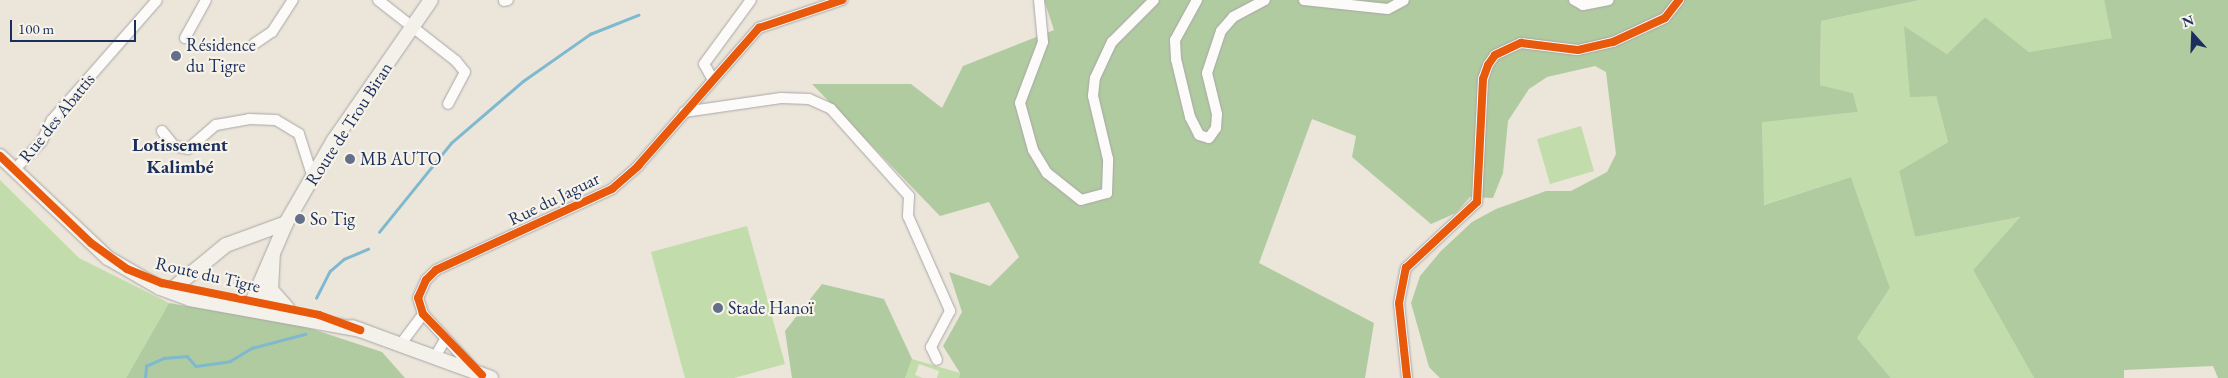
<!DOCTYPE html>
<meta charset="utf-8">
<style>
body{margin:0}
#map{position:relative;width:2228px;height:378px;overflow:hidden;background:#ebe5da;font-family:"EB Garamond",serif}
div>[style]{position:absolute}
.green>*{inset:0;background:#c3dcab}
.forest>*{inset:0;background:#b1cba1}
.stream>*{height:2.5px;margin:-1.25px;padding:0 1.25px;transform-origin:1.25px;border-radius:1.25px;background:#7eb9d0}
.roads{filter:drop-shadow(0 0 1px #a8a7a7) drop-shadow(0 0 1px #a8a7a7)}
.minor>*{height:10px;margin:-5px;padding:0 5px;transform-origin:5px;border-radius:5px;background:#fcfbf9}
.secondary>*{height:14px;margin:-7px;padding:0 7px;transform-origin:7px;border-radius:7px;background:#f4f1eb}
.cycleway>*{height:8px;margin:-4px;padding:0 4px;transform-origin:4px;border-radius:4px;background:#e8590c}
.dots>*{width:14px;height:14px;translate:-50% -50%;box-sizing:border-box;border:2px solid #f7f3e8;border-radius:50%}
span{translate:-50% -50%;white-space:nowrap;text-align:center;line-height:1.15;-webkit-text-stroke:4.5px #f7f3e8;paint-order:stroke}
.poi-label{font-size:18px;color:#1b2f5e}
.left{translate:0 -50%;text-align:left}
.street-label{font-size:18px;color:#1b2f5e}
.neighbourhood-label{font-size:19px;color:#1b2f5e;font-weight:700}
.north{position:absolute;left:2168px;top:10px;width:50px;height:50px;-webkit-text-stroke:4px #f7f3e8;paint-order:stroke;rotate:340deg;font-size:14px;font-weight:700;line-height:20px;text-align:center;color:#1b2f5e}
.north::after{content:'';display:block;margin:auto;width:18px;height:22px;background:#1b2f5e;clip-path:polygon(50% 0,100% 100%,50% 72%,0 100%)}
.scale{position:absolute;left:10px;top:20px;width:126px;height:22px;box-sizing:border-box;border:2px solid #1b2f5e;border-top:0;padding-left:6px;font-size:15px;line-height:18px;white-space:nowrap;color:#1b2f5e;-webkit-text-stroke:4px #f7f3e8;paint-order:stroke}
</style>
<div id="map">
<div class="green">
<div style="clip-path:polygon(1920px 0,2104px 0,2113px 38px,2029px 52px,1985px 17px,1947px 54px,1905px 27px,1936px 96px,1948px 142px,1899px 171px,1915px 237px,2020px 217px,1973px 270px,2034px 378px,1891px 378px,1857px 338px,1890px 288px,1851px 177px,1763px 205px,1762px 121px,1858px 112px,1853px 93px,1820px 85px,1821px 21px)"></div>
<div style="clip-path:polygon(1581px 126px,1594px 171px,1550px 184px,1537px 139px)"></div>
<div style="clip-path:polygon(0 180px,79px 258px,169px 303px,126px 378px,0 378px)"></div>
<div style="clip-path:polygon(747px 226px,785px 364px,734px 378px,685px 378px,651px 252px)"></div>
<div style="clip-path:polygon(912px 359px,960px 373px,959px 378px,937px 378px,939px 371px,919px 364px,915px 375px,923px 378px,905px 378px)"></div>
</div>
<div class="forest">
<div style="clip-path:polygon(1044px 0,1920px 0,1821px 21px,1820px 85px,1853px 93px,1858px 112px,1762px 122px,1764px 205px,1851px 177px,1890px 288px,1857px 338px,1891px 378px,1440px 378px,1429px 367px,1411px 303px,1420px 276px,1441px 251px,1472px 222px,1496px 209px,1546px 191px,1571px 191px,1607px 172px,1616px 154px,1606px 72px,1595px 66px,1547px 77px,1529px 89px,1508px 121px,1503px 173px,1493px 198px,1470px 197px,1456px 213px,1431px 224px,1352px 157px,1356px 136px,1312px 119px,1259px 263px,1374px 323px,1365px 378px,959px 378px,960px 373px,943px 346px,962px 312px,949px 272px,990px 286px,1019px 257px,989px 202px,940px 216px,812px 84px,911px 84px,942px 108px,963px 66px,1054px 30px)"></div>
<div style="clip-path:polygon(2104px 0,2228px 0,2228px 378px,2218px 378px,2213px 366px,2124px 370px,2124px 378px,2034px 378px,1973px 270px,2020px 217px,1915px 237px,1899px 171px,1948px 142px,1936px 96px,1910px 97px,1904px 26px,1947px 54px,1985px 17px,2029px 52px,2112px 38px)"></div>
<div style="clip-path:polygon(822px 284px,884px 299px,912px 359px,905px 378px,792px 378px,785px 331px)"></div>
<div style="clip-path:polygon(169px 303px,303px 326px,382px 352px,405px 378px,126px 378px)"></div>
</div>
<div class="stream">
<div style="left:379px;top:232px;width:114px;rotate:-51deg"></div>
<div style="left:451px;top:143px;width:95px;rotate:-40.7deg"></div>
<div style="left:523px;top:81px;width:82px;rotate:-35deg"></div>
<div style="left:590px;top:34px;width:52px;rotate:-21.6deg"></div>
<div style="left:316px;top:298px;width:30px;rotate:-63deg"></div>
<div style="left:330px;top:271px;width:18px;rotate:-41deg"></div>
<div style="left:344px;top:259px;width:26px;rotate:-23deg"></div>
<div style="left:145px;top:378px;width:12px;rotate:-85deg"></div>
<div style="left:146px;top:366px;width:20px;rotate:-24deg"></div>
<div style="left:164px;top:358px;width:23px;rotate:-5deg"></div>
<div style="left:187px;top:356px;width:13px;rotate:48deg"></div>
<div style="left:196px;top:366px;width:34px;rotate:-8deg"></div>
<div style="left:230px;top:361px;width:26px;rotate:-31deg"></div>
<div style="left:252px;top:348px;width:55px;rotate:-14.8deg"></div>
</div>
<div class="roads">
<div class="minor">
<div style="left:378px;top:0;width:99px;rotate:38deg"></div>
<div style="left:456px;top:61px;width:14px;rotate:51deg"></div>
<div style="left:465px;top:72px;width:36px;rotate:118deg"></div>
<div style="left:1039px;top:0;width:42px;rotate:84.6deg"></div>
<div style="left:1043px;top:42px;width:65px;rotate:110.7deg"></div>
<div style="left:1020px;top:103px;width:49px;rotate:74.5deg"></div>
<div style="left:1033px;top:150px;width:27px;rotate:59deg"></div>
<div style="left:1047px;top:173px;width:43px;rotate:38.5deg"></div>
<div style="left:1081px;top:200px;width:27px;rotate:-15deg"></div>
<div style="left:1107px;top:193px;width:34px;rotate:-88deg"></div>
<div style="left:1108px;top:159px;width:65px;rotate:-103.4deg"></div>
<div style="left:1093px;top:96px;width:18px;rotate:-84deg"></div>
<div style="left:1095px;top:78px;width:40px;rotate:-65deg"></div>
<div style="left:1112px;top:42px;width:59px;rotate:-45deg"></div>
<div style="left:1197px;top:0;width:46px;rotate:118.8deg"></div>
<div style="left:1175px;top:40px;width:19px;rotate:87deg"></div>
<div style="left:1176px;top:59px;width:60px;rotate:76.4deg"></div>
<div style="left:1190px;top:117px;width:20px;rotate:63deg"></div>
<div style="left:1199px;top:135px;width:10px;rotate:17deg"></div>
<div style="left:1209px;top:138px;width:12px;rotate:-55deg"></div>
<div style="left:1216px;top:128px;width:14px;rotate:-86deg"></div>
<div style="left:1217px;top:114px;width:42px;rotate:-103.7deg"></div>
<div style="left:1207px;top:73px;width:44px;rotate:-71.6deg"></div>
<div style="left:1221px;top:31px;width:18px;rotate:-49deg"></div>
<div style="left:1233px;top:17px;width:36px;rotate:-28deg"></div>
<div style="left:1304px;top:0;width:84px;rotate:6.1deg"></div>
<div style="left:1388px;top:9px;width:18px;rotate:-29deg"></div>
<div style="left:1574px;top:0;width:10px;rotate:29deg"></div>
<div style="left:1583px;top:5px;width:26px;rotate:-11deg"></div>
<div style="left:504px;top:1px;width:4px;rotate:-14deg"></div>
<div style="left:185px;top:38px;width:43px;rotate:-61.1deg"></div>
<div style="left:254px;top:44px;width:22px;rotate:-34deg"></div>
<div style="left:272px;top:32px;width:38px;rotate:-57deg"></div>
<div style="left:713px;top:80px;width:18px;rotate:-119deg"></div>
<div style="left:704px;top:64px;width:79px;rotate:-53.7deg"></div>
<div style="left:684px;top:112px;width:98px;rotate:-8.2deg"></div>
<div style="left:781px;top:98px;width:28px;rotate:2deg"></div>
<div style="left:809px;top:99px;width:24px;rotate:24deg"></div>
<div style="left:831px;top:109px;width:117px;rotate:48.1deg"></div>
<div style="left:909px;top:196px;width:20px;rotate:93deg"></div>
<div style="left:908px;top:216px;width:104px;rotate:66.1deg"></div>
<div style="left:950px;top:311px;width:41px;rotate:117.8deg"></div>
<div style="left:931px;top:347px;width:14px;rotate:65deg"></div>
<div style="left:162px;top:131px;width:19px;rotate:51deg"></div>
<div style="left:174px;top:146px;width:14px;rotate:12deg"></div>
<div style="left:188px;top:149px;width:37px;rotate:-41deg"></div>
<div style="left:216px;top:125px;width:34px;rotate:-10deg"></div>
<div style="left:249px;top:119px;width:27px;rotate:2deg"></div>
<div style="left:276px;top:120px;width:27px;rotate:31deg"></div>
<div style="left:299px;top:134px;width:46px;rotate:72.3deg"></div>
<div style="left:16px;top:168px;width:37px;rotate:-46deg"></div>
<div style="left:42px;top:141px;width:23px;rotate:-65deg"></div>
<div style="left:52px;top:120px;width:159px;rotate:-48.8deg"></div>
<div style="left:400px;top:345px;width:39px;rotate:-53deg"></div>
<div style="left:435px;top:357px;width:20px;rotate:-60deg"></div>
<div style="left:474px;top:369px;width:75px;rotate:-132.8deg"></div>
<div style="left:423px;top:314px;width:17px;rotate:-107deg"></div>
<div style="left:418px;top:298px;width:20px;rotate:-66deg"></div>
<div style="left:426px;top:280px;width:14px;rotate:-45deg"></div>
<div style="left:436px;top:270px;width:194px;rotate:-24.7deg"></div>
<div style="left:612px;top:189px;width:35px;rotate:-41deg"></div>
<div style="left:638px;top:166px;width:184px;rotate:-48.8deg"></div>
<div style="left:759px;top:28px;width:88px;rotate:-18.6deg"></div>
<div style="left:1407px;top:378px;width:75px;rotate:-96.1deg"></div>
<div style="left:1399px;top:303px;width:36px;rotate:-79deg"></div>
<div style="left:1406px;top:268px;width:97px;rotate:-42.9deg"></div>
<div style="left:1477px;top:202px;width:123px;rotate:-87.2deg"></div>
<div style="left:1483px;top:79px;width:15px;rotate:-70deg"></div>
<div style="left:1488px;top:65px;width:12px;rotate:-55deg"></div>
<div style="left:1495px;top:55px;width:29px;rotate:-25deg"></div>
<div style="left:1521px;top:43px;width:57px;rotate:7deg"></div>
<div style="left:1578px;top:50px;width:36px;rotate:-13deg"></div>
<div style="left:1613px;top:42px;width:57px;rotate:-24.8deg"></div>
<div style="left:1665px;top:18px;width:23px;rotate:-52deg"></div>
</div>
<div class="secondary">
<div style="left:0;top:156px;width:149px;rotate:43.4deg"></div>
<div style="left:108px;top:258px;width:60px;rotate:30deg"></div>
<div style="left:160px;top:288px;width:32px;rotate:20deg"></div>
<div style="left:190px;top:299px;width:173px;rotate:10.3deg"></div>
<div style="left:176px;top:286px;width:65px;rotate:-39.4deg"></div>
<div style="left:226px;top:245px;width:64px;rotate:-20.1deg"></div>
<div style="left:271px;top:290px;width:24px;rotate:48deg"></div>
<div style="left:249px;top:309px;width:94px;rotate:-66.7deg"></div>
<div style="left:286px;top:223px;width:96px;rotate:-60deg"></div>
<div style="left:334px;top:140px;width:170px;rotate:-55.3deg"></div>
<div style="left:263px;top:312px;width:23px;rotate:-70deg"></div>
<div style="left:271px;top:290px;width:33px;rotate:-87deg"></div>
<div style="left:352px;top:327px;width:148px;rotate:20.1deg"></div>
</div>
</div>
<div class="cycleway">
<div style="left:0;top:156px;width:126px;rotate:43.7deg"></div>
<div style="left:91px;top:243px;width:44px;rotate:35.8deg"></div>
<div style="left:127px;top:269px;width:38px;rotate:22deg"></div>
<div style="left:162px;top:283px;width:160px;rotate:11.5deg"></div>
<div style="left:319px;top:315px;width:44px;rotate:20.1deg"></div>
<div style="left:482px;top:375px;width:85px;rotate:-134deg"></div>
<div style="left:423px;top:314px;width:17px;rotate:-107deg"></div>
<div style="left:418px;top:298px;width:20px;rotate:-66deg"></div>
<div style="left:426px;top:280px;width:14px;rotate:-45deg"></div>
<div style="left:436px;top:270px;width:194px;rotate:-24.7deg"></div>
<div style="left:612px;top:189px;width:35px;rotate:-41deg"></div>
<div style="left:638px;top:166px;width:184px;rotate:-48.8deg"></div>
<div style="left:759px;top:28px;width:88px;rotate:-18.6deg"></div>
<div style="left:1407px;top:378px;width:75px;rotate:-96.1deg"></div>
<div style="left:1399px;top:303px;width:36px;rotate:-79deg"></div>
<div style="left:1406px;top:268px;width:97px;rotate:-42.9deg"></div>
<div style="left:1477px;top:202px;width:123px;rotate:-87.2deg"></div>
<div style="left:1483px;top:79px;width:15px;rotate:-70deg"></div>
<div style="left:1488px;top:65px;width:12px;rotate:-55deg"></div>
<div style="left:1495px;top:55px;width:29px;rotate:-25deg"></div>
<div style="left:1521px;top:43px;width:57px;rotate:7deg"></div>
<div style="left:1578px;top:50px;width:36px;rotate:-13deg"></div>
<div style="left:1613px;top:42px;width:57px;rotate:-24.8deg"></div>
<div style="left:1665px;top:18px;width:23px;rotate:-52deg"></div>
</div>
<div class="dots">
<div style="left:176px;top:56px;background:#646f89"></div>
<div style="left:350px;top:159px;background:#646f89"></div>
<div style="left:300px;top:219px;background:#646f89"></div>
<div style="left:718px;top:308px;background:#646f89"></div>
</div>
<div class="poi-label">
<span class="left" style="left:186px;top:56px">Résidence<br>du Tigre</span>
<span class="left" style="left:360px;top:159px">MB AUTO</span>
<span class="left" style="left:310px;top:219px">So Tig</span>
<span class="left" style="left:728px;top:308px">Stade Hanoï</span>
</div>
<div class="street-label">
<span style="left:57px;top:118px;rotate:-51deg">Rue des Abattis</span>
<span style="left:349px;top:124px;rotate:-57deg">Route de Trou Biran</span>
<span style="left:554px;top:199px;rotate:-26deg">Rue du Jaguar</span>
<span style="left:208px;top:275px;rotate:13deg">Route du Tigre</span>
</div>
<div class="neighbourhood-label">
<span style="left:180px;top:156px">Lotissement<br>Kalimbé</span>
</div>
<div class="north">N</div>
<div class="scale">100 m</div>
</div>
